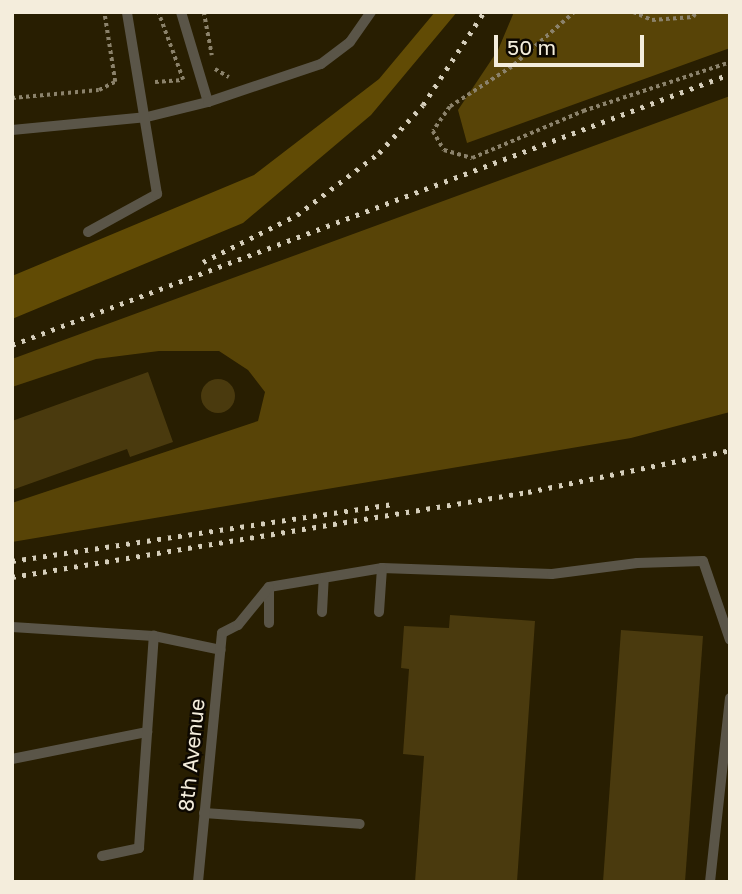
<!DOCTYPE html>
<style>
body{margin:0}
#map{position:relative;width:742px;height:894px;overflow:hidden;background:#281e01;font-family:"Golos Text",sans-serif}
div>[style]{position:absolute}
.green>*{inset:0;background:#584407}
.forest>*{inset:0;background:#614b05}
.building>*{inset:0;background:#4a3a0e}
.round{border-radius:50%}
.path>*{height:3.5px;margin-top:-1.75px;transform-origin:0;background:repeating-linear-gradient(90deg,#8b826b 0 3.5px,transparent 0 7px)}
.service>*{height:10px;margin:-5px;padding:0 5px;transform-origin:5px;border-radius:5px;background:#5a5548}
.rail>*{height:5px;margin-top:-2.5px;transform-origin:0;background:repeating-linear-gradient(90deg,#d5cebb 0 3.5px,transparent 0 10.5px)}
span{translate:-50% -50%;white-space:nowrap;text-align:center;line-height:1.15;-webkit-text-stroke:5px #0d0801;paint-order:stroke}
.street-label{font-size:21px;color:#f4eddc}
.frame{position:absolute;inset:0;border:14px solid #f4eddc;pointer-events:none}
.scale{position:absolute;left:494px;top:35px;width:150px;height:32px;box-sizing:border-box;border:4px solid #f4eddc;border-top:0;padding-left:9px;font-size:21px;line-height:24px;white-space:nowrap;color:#f4eddc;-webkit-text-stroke:5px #0d0801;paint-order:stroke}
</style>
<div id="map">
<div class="green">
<div style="clip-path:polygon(514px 12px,730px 12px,730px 48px,467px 143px,458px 110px,498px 50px)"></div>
<div style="clip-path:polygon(730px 96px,730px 412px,631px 438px,12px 542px,12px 503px,258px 421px,265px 392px,248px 370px,219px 351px,159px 351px,96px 359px,12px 387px,12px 359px)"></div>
</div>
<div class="forest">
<div style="clip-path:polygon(435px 12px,457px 12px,371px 115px,243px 223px,12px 319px,12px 276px,254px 175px,379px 79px)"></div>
</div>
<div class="building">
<div style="clip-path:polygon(148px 372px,173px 442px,130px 457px,127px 449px,12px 490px,12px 421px)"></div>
<div class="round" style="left:201px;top:379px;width:34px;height:34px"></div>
<div style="clip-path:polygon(450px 615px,535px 621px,517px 882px,415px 882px,424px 756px,403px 754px,409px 669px,401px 668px,404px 626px,449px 628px)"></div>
<div style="clip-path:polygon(621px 630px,703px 636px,685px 882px,603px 882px)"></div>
</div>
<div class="path">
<div style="left:204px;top:12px;width:44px;rotate:79.5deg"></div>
<div style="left:575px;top:12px;width:84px;rotate:138.9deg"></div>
<div style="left:512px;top:67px;width:74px;rotate:147.2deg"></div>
<div style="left:450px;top:107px;width:29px;rotate:125deg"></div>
<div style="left:433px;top:131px;width:22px;rotate:60deg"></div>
<div style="left:444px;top:150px;width:29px;rotate:16deg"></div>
<div style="left:472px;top:158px;width:121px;rotate:-22.9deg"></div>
<div style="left:583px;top:111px;width:155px;rotate:-18.4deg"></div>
<div style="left:633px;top:12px;width:21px;rotate:23deg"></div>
<div style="left:652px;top:20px;width:41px;rotate:-4.2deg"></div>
<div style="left:693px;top:17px;width:6px;rotate:-59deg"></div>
<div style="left:215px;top:69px;width:16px;rotate:30deg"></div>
<div style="left:155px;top:82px;width:28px;rotate:-4deg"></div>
<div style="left:183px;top:80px;width:72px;rotate:-110.2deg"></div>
<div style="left:12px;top:98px;width:87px;rotate:-5.3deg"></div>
<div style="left:99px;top:90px;width:18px;rotate:-27deg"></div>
<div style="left:115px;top:82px;width:71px;rotate:-98.9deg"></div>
</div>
<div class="service">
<div style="left:181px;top:12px;width:94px;rotate:73.3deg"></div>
<div style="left:12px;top:130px;width:136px;rotate:-5.5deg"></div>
<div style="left:147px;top:117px;width:63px;rotate:-13.8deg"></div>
<div style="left:208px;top:102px;width:119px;rotate:-18.6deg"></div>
<div style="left:321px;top:64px;width:36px;rotate:-37deg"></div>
<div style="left:350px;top:42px;width:37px;rotate:-55deg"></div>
<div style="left:88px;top:232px;width:79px;rotate:-28.8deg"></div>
<div style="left:157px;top:194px;width:184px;rotate:-99.4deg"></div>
<div style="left:269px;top:587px;width:115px;rotate:-9.5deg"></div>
<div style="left:382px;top:568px;width:170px;rotate:2deg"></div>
<div style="left:552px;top:574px;width:86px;rotate:-7.4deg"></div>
<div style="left:637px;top:563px;width:66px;rotate:-1.7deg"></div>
<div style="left:703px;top:561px;width:83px;rotate:71.1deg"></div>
<div style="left:322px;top:612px;width:34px;rotate:-87deg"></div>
<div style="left:379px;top:612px;width:44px;rotate:-86.1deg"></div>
<div style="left:269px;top:623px;width:34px;rotate:-90deg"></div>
<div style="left:12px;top:627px;width:142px;rotate:3.6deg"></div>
<div style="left:154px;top:636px;width:68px;rotate:11.8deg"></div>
<div style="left:12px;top:759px;width:138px;rotate:-11.3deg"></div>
<div style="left:204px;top:813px;width:156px;rotate:4deg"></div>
<div style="left:102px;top:856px;width:38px;rotate:-12deg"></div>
<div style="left:139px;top:848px;width:213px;rotate:-86deg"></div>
<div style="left:198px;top:882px;width:250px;rotate:-84.5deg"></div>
<div style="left:222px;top:633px;width:18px;rotate:-27deg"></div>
<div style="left:238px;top:625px;width:49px;rotate:-50.8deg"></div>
<div style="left:710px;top:882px;width:185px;rotate:-83.8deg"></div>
</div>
<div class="rail">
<div style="left:203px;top:262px;width:105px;rotate:-26.6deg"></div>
<div style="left:297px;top:215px;width:103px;rotate:-37.1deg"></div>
<div style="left:379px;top:153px;width:65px;rotate:-47.5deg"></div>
<div style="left:423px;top:105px;width:111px;rotate:-56.7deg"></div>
<div style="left:12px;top:345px;width:767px;rotate:-20.68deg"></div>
<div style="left:12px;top:561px;width:385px;rotate:-8.5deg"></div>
<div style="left:12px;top:577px;width:523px;rotate:-9.35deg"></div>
<div style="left:528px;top:492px;width:206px;rotate:-11.7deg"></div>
</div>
<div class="street-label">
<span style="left:191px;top:755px;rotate:-84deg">8th Avenue</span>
</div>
<div class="frame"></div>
<div class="scale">50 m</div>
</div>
